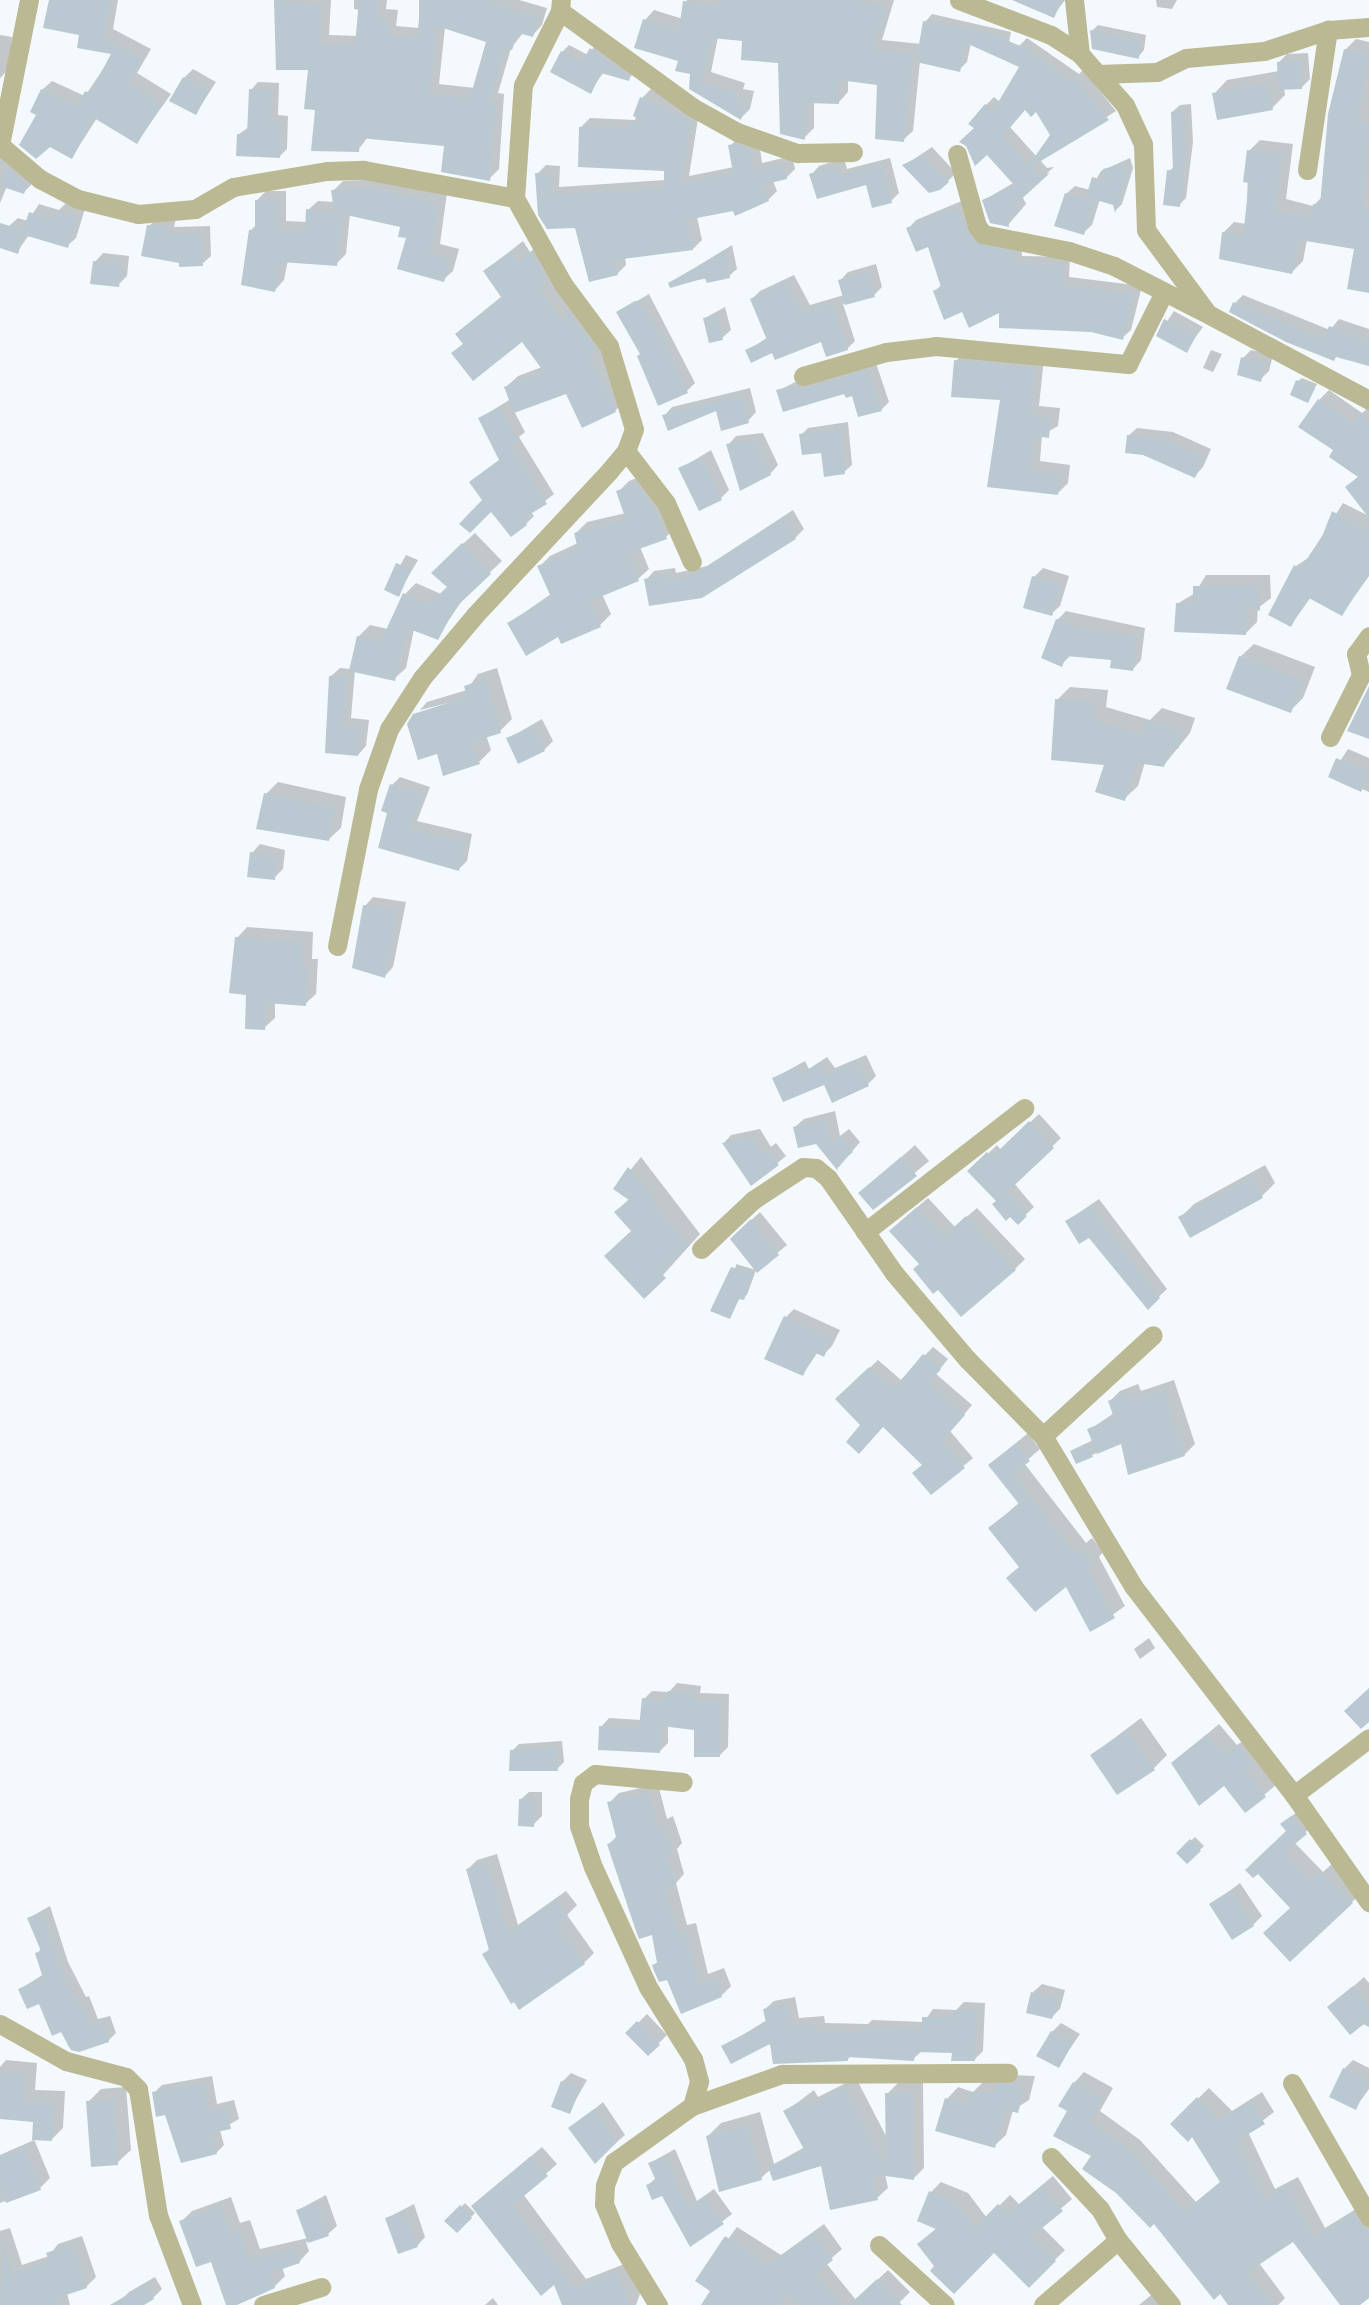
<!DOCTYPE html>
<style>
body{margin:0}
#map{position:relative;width:1369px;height:2305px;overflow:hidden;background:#f3f9fd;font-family:Bitter,serif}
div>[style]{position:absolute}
.shadow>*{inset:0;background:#0003}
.building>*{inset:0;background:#bac8d1}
.minor>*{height:19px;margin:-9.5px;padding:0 9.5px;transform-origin:9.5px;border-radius:9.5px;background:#bbb994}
span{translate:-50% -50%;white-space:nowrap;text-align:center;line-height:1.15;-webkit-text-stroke:5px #fff;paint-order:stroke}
</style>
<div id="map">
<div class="shadow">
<div style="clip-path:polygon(51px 0,118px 0,113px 29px,151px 49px,137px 73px,171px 94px,137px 142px,97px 118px,72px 157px,52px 146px,40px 152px,42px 90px,52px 81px,85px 96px,114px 53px,81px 34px)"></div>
<div style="clip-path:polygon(evenodd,276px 0,331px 0,329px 35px,358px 36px,360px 10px,354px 9px,354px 0,387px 0,386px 9px,398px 10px,396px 26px,419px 28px,419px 0,519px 0,547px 8px,542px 25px,533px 35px,523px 33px,511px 48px,498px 93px,504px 94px,499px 169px,489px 179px,446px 144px,368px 137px,358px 150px,317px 109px,310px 68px,278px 69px,276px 0,445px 27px,488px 41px,475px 88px,439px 84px,445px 27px)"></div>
<div style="clip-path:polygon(687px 0,894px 0,882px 40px,921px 44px,925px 22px,932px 14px,1011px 32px,1008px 48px,971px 43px,967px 62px,959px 70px,920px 61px,913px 131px,903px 140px,879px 84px,848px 79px,848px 92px,839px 102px,814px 102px,814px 128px,804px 138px,780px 61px,744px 39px,718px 37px,711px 72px,745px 83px,743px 89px,754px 91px,750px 109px,741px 118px,690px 88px,692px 72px,645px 20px,654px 10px,683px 19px)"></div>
<div style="clip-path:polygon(1039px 0,1065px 0,1053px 16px)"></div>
<div style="clip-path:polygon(1156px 0,1177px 0,1172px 9px,1157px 7px)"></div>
<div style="clip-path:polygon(1098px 25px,1146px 35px,1144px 50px,1138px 57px,1092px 31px)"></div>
<div style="clip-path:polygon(0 35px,12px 37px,9px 69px,0 78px)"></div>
<div style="clip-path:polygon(evenodd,1027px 38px,1079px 74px,1083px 70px,1116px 111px,1040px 160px,1047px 168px,1054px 167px,1022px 196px,1026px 204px,1008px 225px,984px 200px,1015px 182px,976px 128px,986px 105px,994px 97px,1000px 102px,1022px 67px,1019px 46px,1027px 38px,1025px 109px,1037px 109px,1053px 135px,1037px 157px,1010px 127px,1025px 109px)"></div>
<div style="clip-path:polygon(1356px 39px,1369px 42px,1369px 291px,1356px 247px,1307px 240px,1303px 261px,1292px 272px,1223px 233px,1234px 222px,1246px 224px,1249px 151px,1260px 140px,1293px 144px,1286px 199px,1313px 206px,1323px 196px,1345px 50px)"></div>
<div style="clip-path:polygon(598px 42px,635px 72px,628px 79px,604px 72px,590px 91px,562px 52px,569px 45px,588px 55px)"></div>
<div style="clip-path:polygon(1308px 53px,1310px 79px,1301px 88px,1284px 88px,1285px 95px,1272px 108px,1214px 94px,1227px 80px,1279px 71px,1278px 63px,1287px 54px)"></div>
<div style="clip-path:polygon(193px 69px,216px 82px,196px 113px,184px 78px)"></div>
<div style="clip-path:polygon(258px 82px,279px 83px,278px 115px,288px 116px,287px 149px,279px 157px,239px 134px,249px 127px,251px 90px)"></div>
<div style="clip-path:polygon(651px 89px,699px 112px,689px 176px,734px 167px,730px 146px,739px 137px,759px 141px,762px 163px,792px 156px,795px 169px,786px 178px,773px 181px,777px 191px,768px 200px,697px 217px,702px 240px,693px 249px,625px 257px,626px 265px,617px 274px,577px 226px,548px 228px,537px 174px,546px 165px,560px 166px,559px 187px,665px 180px,665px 169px,581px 127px,590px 118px,635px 120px,642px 98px)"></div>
<div style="clip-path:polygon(1191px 104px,1193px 142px,1186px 198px,1179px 205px,1169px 171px,1175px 166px,1172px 112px,1180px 105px)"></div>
<div style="clip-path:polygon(0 147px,32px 184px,24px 192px,7px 186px,0 203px)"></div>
<div style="clip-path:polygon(932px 147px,956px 173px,948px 181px,905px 165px)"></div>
<div style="clip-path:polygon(844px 158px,847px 169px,890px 158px,899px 193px,891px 201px,867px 182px,811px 175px,819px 166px)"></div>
<div style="clip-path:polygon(1130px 158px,1133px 168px,1122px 204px,1116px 210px,1114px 204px,1100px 199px,1092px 225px,1083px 233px,1066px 194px,1075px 186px,1090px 190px,1101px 171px)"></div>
<div style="clip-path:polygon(382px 179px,447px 193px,440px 244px,459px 249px,453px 271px,443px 280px,402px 225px,350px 214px,346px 254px,336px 264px,288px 260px,284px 280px,275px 290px,251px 230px,256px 225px,256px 201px,266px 191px,286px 191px,286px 221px,307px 222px,308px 210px,318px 201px,334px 202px,333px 191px,343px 181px)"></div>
<div style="clip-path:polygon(964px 200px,981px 233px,1021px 244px,1022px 256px,1070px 257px,1069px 277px,1142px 286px,1131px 330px,1122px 338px,1001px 310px,963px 310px,935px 291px,942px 284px,929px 244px,908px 229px,916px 220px)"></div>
<div style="clip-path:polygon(66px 203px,85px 209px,76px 238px,67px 246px,29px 235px,17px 252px,9px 226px,18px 218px,28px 221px,39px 204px,59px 210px)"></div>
<div style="clip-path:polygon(158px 218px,176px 218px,174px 227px,210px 226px,211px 256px,202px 264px,149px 226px)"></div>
<div style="clip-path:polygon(523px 241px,530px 252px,542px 242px,580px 303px,626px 399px,615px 411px,567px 392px,514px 411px,525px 432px,519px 437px,554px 494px,531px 512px,534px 516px,526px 524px,491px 509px,471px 482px,501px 459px,480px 418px,511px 399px,506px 387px,518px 376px,542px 367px,522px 339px,453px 353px,464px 343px,457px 334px,503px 296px,485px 271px)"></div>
<div style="clip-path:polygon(732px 245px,737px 269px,729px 276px,670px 283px)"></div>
<div style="clip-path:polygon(103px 253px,129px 256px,127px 276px,118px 285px,95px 262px)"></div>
<div style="clip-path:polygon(876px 264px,882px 287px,874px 295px,843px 304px,855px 341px,847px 349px,823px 340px,773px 351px,747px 351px,768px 337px,752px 299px,760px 291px,794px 275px,810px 305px,844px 295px,840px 281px,848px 272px)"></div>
<div style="clip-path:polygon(649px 294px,695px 383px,687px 391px,641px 353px,618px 312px)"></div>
<div style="clip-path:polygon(1243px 295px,1330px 330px,1339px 319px,1369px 329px,1369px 364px,1235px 303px)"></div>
<div style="clip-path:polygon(725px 307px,731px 330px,722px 338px,705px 318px)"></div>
<div style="clip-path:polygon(1174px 311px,1203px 327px,1186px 350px,1158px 335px)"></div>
<div style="clip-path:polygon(1211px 350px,1222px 354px,1213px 372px,1203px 368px)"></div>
<div style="clip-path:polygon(1251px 350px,1273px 355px,1269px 371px,1260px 380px,1243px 358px)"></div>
<div style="clip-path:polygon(965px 351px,1044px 358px,1039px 406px,1060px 408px,1058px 426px,1042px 435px,1040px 461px,1070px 465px,1068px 483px,1058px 493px,989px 485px,1002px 399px,956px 361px)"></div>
<div style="clip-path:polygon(876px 363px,889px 402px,881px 410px,845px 392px,778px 391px,803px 378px)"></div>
<div style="clip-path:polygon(1302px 378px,1317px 384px,1308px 401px,1298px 381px)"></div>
<div style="clip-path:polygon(750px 388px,756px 412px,748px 421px,717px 409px,664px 416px,672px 407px)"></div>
<div style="clip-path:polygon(1329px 390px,1362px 413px,1369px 407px,1369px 515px,1347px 487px,1360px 475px,1335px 450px,1319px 400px)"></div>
<div style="clip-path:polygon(848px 422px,852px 465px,844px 472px,801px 435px,808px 428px)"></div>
<div style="clip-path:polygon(1137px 428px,1173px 432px,1211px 449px,1203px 467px,1195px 476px,1128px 436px)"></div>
<div style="clip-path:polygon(763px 433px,778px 465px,770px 474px,728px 445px,736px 436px)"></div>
<div style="clip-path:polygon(711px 450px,729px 490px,721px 498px,680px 469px)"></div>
<div style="clip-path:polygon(647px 474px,677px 526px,666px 537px,640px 547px,649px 569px,638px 579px,602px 594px,611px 614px,600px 625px,559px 635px,509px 623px,551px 594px,539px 567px,550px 556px,578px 543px,576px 533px,587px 522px,626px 513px,618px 492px,629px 481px)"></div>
<div style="clip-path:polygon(1343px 503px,1369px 516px,1369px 576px,1342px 614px,1311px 597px,1291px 625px,1296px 566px,1308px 558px)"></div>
<div style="clip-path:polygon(793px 510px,804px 529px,795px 538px,701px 596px,646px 580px,654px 571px,675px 568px,676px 573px,707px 566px)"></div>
<div style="clip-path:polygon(475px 533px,502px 561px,465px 596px,437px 638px,414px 629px,406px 668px,394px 679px,355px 670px,351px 718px,369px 720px,366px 746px,358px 755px,327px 752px,331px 676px,340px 668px,351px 669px,359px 636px,370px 625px,388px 629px,405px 594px,416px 583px,441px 594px,449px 586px,444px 561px)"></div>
<div style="clip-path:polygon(406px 555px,418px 560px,398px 594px,387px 589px)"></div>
<div style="clip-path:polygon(1043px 568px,1069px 576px,1060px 606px,1051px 614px,1034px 577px)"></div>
<div style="clip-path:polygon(1206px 575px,1270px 575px,1271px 598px,1258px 608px,1257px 622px,1245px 634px,1177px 604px,1195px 593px)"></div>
<div style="clip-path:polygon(1066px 611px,1145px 628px,1141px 660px,1133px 669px,1113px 658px,1070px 656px,1061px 665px,1057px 620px)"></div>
<div style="clip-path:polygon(1254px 644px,1315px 667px,1303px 698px,1290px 711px,1240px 657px)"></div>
<div style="clip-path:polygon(497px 668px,512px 719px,500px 731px,486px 735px,491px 750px,479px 762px,438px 752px,415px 715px,476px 696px,420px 710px,427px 702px,467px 690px,478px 674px)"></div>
<div style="clip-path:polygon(1070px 687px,1108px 690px,1106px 707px,1150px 720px,1162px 708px,1195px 718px,1190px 733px,1164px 765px,1145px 762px,1138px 786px,1124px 799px,1106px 763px,1057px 700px)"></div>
<div style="clip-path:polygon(542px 719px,553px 741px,544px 750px,509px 738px)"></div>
<div style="clip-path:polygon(1348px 749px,1369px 758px,1369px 792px,1330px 776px)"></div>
<div style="clip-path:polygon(400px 777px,430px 787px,417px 821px,472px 834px,467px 861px,459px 869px,389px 812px,392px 785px)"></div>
<div style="clip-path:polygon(278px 782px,346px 797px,341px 828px,329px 839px,266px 794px)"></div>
<div style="clip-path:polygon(260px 844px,285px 850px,283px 869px,274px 878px,252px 853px)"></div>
<div style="clip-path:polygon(373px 897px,406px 902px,393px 967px,385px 976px,365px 906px)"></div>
<div style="clip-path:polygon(247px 927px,313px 932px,312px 959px,318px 959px,316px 994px,305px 1004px,275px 1002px,275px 1018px,264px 1028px,248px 994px,237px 938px)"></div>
<div style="clip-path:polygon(866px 1055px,876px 1076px,868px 1084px,774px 1078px,805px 1061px,809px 1069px,827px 1057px,835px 1068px)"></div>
<div style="clip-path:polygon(835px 1111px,840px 1136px,849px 1129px,860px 1142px,838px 1168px,816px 1142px,795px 1127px,804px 1119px)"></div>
<div style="clip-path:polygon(1039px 1114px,1061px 1138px,1014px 1183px,1034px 1207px,1018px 1222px,970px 1171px,997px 1145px,1001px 1150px)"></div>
<div style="clip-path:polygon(760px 1129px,771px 1147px,776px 1143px,786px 1156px,752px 1184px,724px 1143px,731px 1135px)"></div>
<div style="clip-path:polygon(915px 1145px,929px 1161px,874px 1207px,861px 1193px)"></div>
<div style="clip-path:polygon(641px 1157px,700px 1234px,655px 1284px,633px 1231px,616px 1212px,630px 1198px,615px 1189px)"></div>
<div style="clip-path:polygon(1265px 1165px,1275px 1183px,1262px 1196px,1191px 1236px,1181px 1217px,1194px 1204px)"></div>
<div style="clip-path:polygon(928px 1198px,955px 1227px,977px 1208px,1025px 1259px,1015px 1269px,938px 1288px,901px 1221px)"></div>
<div style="clip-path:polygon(1099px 1199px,1167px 1289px,1148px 1307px,1089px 1235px,1067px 1221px)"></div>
<div style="clip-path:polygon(760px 1212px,787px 1245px,757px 1270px,741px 1230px)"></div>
<div style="clip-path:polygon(736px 1264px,756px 1270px,747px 1295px,740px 1297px,729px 1317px)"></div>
<div style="clip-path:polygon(794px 1309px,840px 1330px,832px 1346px,823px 1355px,818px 1352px,803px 1374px,786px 1317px)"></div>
<div style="clip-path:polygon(933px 1347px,948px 1359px,936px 1374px,972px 1405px,950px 1431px,973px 1458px,931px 1493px,923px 1464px,884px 1425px,862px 1425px,837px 1399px,878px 1360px,901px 1380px)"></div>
<div style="clip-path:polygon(1174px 1380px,1195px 1444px,1184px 1455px,1123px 1441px,1092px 1455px,1072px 1451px,1093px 1440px,1089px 1430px,1114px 1413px,1110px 1401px,1120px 1391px,1138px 1384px,1141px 1391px)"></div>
<div style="clip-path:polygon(1028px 1433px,1040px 1449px,1024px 1463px,1086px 1543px,1092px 1538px,1103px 1552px,1099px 1557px,1125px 1606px,1091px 1630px,1066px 1584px,1020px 1566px,990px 1528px,1020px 1502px,990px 1465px)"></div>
<div style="clip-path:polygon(1149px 1638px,1155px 1648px,1140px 1659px,1134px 1649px)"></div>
<div style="clip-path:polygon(677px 1683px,701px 1686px,700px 1693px,729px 1694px,728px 1747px,720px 1755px,696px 1728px,668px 1725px,668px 1743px,660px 1751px,601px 1727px,609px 1718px,641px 1720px,644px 1699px,652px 1691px,669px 1692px)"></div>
<div style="clip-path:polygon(1141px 1718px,1167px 1755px,1153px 1769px,1092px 1755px)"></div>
<div style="clip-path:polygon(1219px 1724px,1237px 1745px,1250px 1736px,1276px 1785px,1245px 1811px,1225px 1784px,1173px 1763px)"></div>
<div style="clip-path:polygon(562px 1741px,564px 1762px,557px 1769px,512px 1751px,519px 1744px)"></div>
<div style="clip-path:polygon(658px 1784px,667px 1819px,673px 1816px,682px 1843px,677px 1849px,684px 1874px,676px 1883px,687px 1925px,696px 1923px,708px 1974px,724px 1968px,731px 1986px,721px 1996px,669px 1978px,654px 1965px,659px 1961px,653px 1933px,609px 1844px,617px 1836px,609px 1803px,619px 1793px)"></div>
<div style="clip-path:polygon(529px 1792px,542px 1792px,542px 1816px,533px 1825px,520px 1800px)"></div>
<div style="clip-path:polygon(1302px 1807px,1316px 1823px,1294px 1842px,1323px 1872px,1333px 1863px,1362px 1892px,1352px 1902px,1292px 1907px,1258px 1872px,1288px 1831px,1283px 1824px)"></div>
<div style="clip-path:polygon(1195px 1837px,1204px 1846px,1187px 1862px,1178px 1853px)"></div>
<div style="clip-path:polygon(497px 1854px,518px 1925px,566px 1891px,577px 1905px,567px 1915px,594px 1953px,584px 1963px,484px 1955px,490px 1948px,468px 1869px,477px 1860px)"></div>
<div style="clip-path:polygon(1240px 1883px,1262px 1916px,1253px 1925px,1211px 1905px)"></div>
<div style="clip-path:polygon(50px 1906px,68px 1962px,86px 1997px,89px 1996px,98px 2019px,110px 2016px,116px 2033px,108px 2041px,79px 2050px,68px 2046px,63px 2030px,40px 2002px,20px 1989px,44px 1974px,37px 1953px,42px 1948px,29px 1918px)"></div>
<div style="clip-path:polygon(1364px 1977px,1369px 1983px,1369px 2027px,1330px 2007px)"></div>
<div style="clip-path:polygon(1042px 1984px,1065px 1990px,1060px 2009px,1052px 2017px,1033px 1992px)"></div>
<div style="clip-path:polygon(795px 1997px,799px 2018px,824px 2016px,825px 2023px,868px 2024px,872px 2020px,924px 2022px,933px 2009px,956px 2010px,964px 2002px,985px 2003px,983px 2051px,975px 2059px,954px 2052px,922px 2051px,913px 2059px,852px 2055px,847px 2060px,771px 2041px,723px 2047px,767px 2020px,765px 2009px,774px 2001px)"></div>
<div style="clip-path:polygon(647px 2014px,667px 2035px,648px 2054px,628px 2033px)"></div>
<div style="clip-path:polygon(1061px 2023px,1080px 2034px,1058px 2066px,1052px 2032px)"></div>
<div style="clip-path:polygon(6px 2060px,37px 2063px,35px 2090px,65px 2091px,63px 2128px,51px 2140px,34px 2139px,50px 2178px,40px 2188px,0 2203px,0 2155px,34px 2140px,35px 2121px,0 2118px,0 2067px)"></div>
<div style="clip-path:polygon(1353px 2060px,1369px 2068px,1369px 2089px,1356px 2107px,1344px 2069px)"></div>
<div style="clip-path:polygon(1084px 2072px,1113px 2088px,1100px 2111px,1140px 2140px,1196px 2202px,1222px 2181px,1192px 2134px,1172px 2124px,1209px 2088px,1232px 2111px,1262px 2092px,1274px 2112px,1248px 2132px,1275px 2189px,1298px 2177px,1325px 2228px,1364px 2204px,1369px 2211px,1369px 2296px,1357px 2305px,1342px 2305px,1293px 2240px,1259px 2263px,1285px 2298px,1278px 2305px,1231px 2305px,1093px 2155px,1069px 2110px,1074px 2083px)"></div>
<div style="clip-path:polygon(571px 2073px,587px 2080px,569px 2112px,562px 2082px)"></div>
<div style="clip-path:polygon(1008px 2075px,1035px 2076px,1029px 2100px,1013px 2110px,1006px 2135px,994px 2146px,947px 2099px,958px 2087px,973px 2092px,984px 2081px)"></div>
<div style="clip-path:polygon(212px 2076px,217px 2104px,234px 2100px,239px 2119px,220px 2130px,224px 2145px,216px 2153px,166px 2113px,154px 2093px,162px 2085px)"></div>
<div style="clip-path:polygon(856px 2078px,887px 2138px,887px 2094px,898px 2083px,923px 2083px,924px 2168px,914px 2178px,885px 2174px,888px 2188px,877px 2198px,822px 2163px,771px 2169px,761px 2178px,708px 2136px,721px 2123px,760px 2112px,774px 2164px,805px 2147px,785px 2112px,814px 2090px,818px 2097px)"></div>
<div style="clip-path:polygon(126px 2087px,131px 2150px,117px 2163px,88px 2102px,101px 2089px)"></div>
<div style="clip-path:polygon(603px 2102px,625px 2135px,595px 2161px,571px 2128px)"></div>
<div style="clip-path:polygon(542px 2147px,557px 2164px,523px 2194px,586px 2279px,627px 2263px,640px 2294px,636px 2305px,564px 2305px,555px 2282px,484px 2196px)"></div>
<div style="clip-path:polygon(675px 2149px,697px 2201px,714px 2189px,732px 2214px,691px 2245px,663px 2194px,648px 2185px,656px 2178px,650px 2163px)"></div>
<div style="clip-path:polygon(1053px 2176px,1072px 2199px,1041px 2226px,1065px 2250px,1029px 2285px,994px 2251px,937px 2266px,919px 2244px,937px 2228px,931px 2192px,941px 2182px,968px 2193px,987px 2218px,1010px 2195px,1019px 2204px)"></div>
<div style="clip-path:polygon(326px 2195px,337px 2226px,328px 2234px,306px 2242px,309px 2251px,299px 2262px,282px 2267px,285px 2276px,274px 2287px,231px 2305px,212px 2260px,181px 2222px,192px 2211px,231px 2197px,240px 2223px,250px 2220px,260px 2249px,308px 2238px,298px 2210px)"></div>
<div style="clip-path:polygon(465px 2203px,475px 2213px,457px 2231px,447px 2221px)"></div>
<div style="clip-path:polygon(414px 2204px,425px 2237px,417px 2246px,387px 2218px)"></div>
<div style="clip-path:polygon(824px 2224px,842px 2249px,826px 2263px,856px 2300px,888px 2270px,910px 2292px,897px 2305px,709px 2305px,712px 2290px,697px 2281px,737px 2227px,781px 2255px)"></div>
<div style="clip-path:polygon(10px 2228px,22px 2265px,49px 2256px,58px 2244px,82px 2236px,96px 2277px,86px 2287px,67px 2293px,70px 2305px,0 2305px,0 2231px)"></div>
<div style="clip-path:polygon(155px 2277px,162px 2289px,153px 2298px,140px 2305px,123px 2305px,121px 2300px,129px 2292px)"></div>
<div style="clip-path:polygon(1161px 2287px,1176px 2305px,1139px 2305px)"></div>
<div style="clip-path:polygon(493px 2298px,498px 2305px,485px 2305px)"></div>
</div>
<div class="building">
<div style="clip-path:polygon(49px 0,111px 0,104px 39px,142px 59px,129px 83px,162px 104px,137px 144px,94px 118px,72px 159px,50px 147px,36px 159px,19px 145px,36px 115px,30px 112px,41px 89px,77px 107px,85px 91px,90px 93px,111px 54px,77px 48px,79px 35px,43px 28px)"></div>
<div style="clip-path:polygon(evenodd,274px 0,322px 5px,320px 44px,355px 45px,359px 0,378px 0,377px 18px,389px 19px,388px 35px,417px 38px,421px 0,485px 0,538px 18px,533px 37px,518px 33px,512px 50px,505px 48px,499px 69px,490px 102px,495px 103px,490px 181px,441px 172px,444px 146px,360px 138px,359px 152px,311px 151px,315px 110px,304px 109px,308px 70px,276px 70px,274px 0,437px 26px,486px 42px,470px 98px,430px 94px,437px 26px)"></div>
<div style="clip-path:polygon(720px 0,858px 0,886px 8px,874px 49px,913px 53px,904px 142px,875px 139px,877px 85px,839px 80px,839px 104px,806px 103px,805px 140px,780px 134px,778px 63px,741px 60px,742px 41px,712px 38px,702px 82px,737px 93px,735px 98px,746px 100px,741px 120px,689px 89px,690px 74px,675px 71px,678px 61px,634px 48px,643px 19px,679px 30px,683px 1px,719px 6px)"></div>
<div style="clip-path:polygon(1012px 0,1062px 0,1054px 18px)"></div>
<div style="clip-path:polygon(evenodd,923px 21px,990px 33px,1027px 49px,1070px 81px,1074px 77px,1109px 120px,1031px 167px,1039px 176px,1050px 173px,1015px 205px,1018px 214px,1008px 218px,1009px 227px,990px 223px,982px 200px,1015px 186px,987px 155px,975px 166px,966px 146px,959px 142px,974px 128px,968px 124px,985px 104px,993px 111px,1019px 67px,966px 43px,960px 72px,916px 62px,923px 21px,1025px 110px,1031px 117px,1036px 112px,1050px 135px,1029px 165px,1003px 136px,1025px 110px)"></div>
<div style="clip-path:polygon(1090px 30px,1140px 41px,1139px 59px,1092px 49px)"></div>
<div style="clip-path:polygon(590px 48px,630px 77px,629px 81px,601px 73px,591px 94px,550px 72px,561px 51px,582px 62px)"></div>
<div style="clip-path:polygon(1344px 49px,1369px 55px,1357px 123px,1369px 124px,1363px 210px,1369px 211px,1369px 293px,1347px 289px,1354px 249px,1300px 240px,1292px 274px,1219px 259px,1222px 232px,1243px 236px,1249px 183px,1243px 182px,1247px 150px,1283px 154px,1276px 210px,1310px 218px,1313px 204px,1320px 205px,1328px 114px)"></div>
<div style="clip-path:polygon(1300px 61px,1302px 89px,1278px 90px,1277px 62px)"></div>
<div style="clip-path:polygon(183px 77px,209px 91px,196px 115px,169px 101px)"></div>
<div style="clip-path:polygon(1268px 83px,1273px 110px,1217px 120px,1212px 93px)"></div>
<div style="clip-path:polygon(249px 89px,272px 90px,271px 122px,281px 123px,280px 158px,236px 156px,237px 134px,247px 134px)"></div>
<div style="clip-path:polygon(640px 97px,691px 121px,681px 184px,733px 173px,728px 145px,735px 144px,750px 150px,754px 171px,784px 164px,787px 179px,762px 185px,769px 201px,751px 209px,735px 216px,733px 211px,687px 220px,693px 250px,615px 260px,618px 275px,589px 282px,575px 228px,547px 229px,538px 215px,535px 173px,551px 174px,550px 195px,664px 188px,664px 171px,578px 167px,579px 127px,628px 128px,631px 122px,649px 124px,633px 116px)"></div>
<div style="clip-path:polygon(1184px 111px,1186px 150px,1180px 207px,1163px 205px,1167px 170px,1173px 171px,1171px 112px)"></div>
<div style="clip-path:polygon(923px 155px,949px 182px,940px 190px,929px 193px,902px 165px)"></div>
<div style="clip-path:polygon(1123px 164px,1126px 176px,1115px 213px,1113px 205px,1086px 197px,1092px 177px,1106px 181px,1103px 169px)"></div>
<div style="clip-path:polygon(882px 165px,892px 203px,872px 208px,866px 185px,817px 199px,809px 174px,835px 166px,839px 176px)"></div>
<div style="clip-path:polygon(6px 166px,27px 184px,24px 194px,0 186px)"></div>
<div style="clip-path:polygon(371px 188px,438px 203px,431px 253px,451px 259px,444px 282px,397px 269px,406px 238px,398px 237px,400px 227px,342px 214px,337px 266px,281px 262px,275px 292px,241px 285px,249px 230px,255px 230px,255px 200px,278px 200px,277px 230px,305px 231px,306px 209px,334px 212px,331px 190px)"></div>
<div style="clip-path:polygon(1065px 193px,1094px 202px,1084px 235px,1054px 226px)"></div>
<div style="clip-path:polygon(956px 207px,973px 241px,1013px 252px,1014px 263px,1063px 265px,1062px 285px,1134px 294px,1123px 340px,1091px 332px,999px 328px,999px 313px,969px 328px,962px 312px,944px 320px,933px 291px,941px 287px,928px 247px,916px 252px,906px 228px)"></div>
<div style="clip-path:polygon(55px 211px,77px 217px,68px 248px,24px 235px,18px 254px,0 248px,0 223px,23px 230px,29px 212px,53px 219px)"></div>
<div style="clip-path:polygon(147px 225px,168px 226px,167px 235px,202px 234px,203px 266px,179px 267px,179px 263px,141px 256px)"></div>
<div style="clip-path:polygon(511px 251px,518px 262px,530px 252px,547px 280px,538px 287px,561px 319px,569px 313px,595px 348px,589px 354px,616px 412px,582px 428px,566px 394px,514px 413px,504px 387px,544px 372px,522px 342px,473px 381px,451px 353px,463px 344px,455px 334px,501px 297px,483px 271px)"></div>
<div style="clip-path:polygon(725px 251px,730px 278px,707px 283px,705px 278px,670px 288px,668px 283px)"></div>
<div style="clip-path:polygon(93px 261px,122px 264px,119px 287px,90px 284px)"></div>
<div style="clip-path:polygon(868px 272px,875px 297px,845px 305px,838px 280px)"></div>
<div style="clip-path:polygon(786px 281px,801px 313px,832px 303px,848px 350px,826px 357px,821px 342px,775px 360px,772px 353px,751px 363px,745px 350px,767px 340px,750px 299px)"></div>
<div style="clip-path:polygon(635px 301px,641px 301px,666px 344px,688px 393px,658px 406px,637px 356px,640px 354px,616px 312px)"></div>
<div style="clip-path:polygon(1233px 302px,1324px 339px,1329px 326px,1369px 341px,1369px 366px,1336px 357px,1334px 361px,1286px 342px,1229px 312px)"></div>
<div style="clip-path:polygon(717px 315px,723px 340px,709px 343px,703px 318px)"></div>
<div style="clip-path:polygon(1164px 319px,1196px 336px,1187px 353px,1156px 336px)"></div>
<div style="clip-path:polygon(1241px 357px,1265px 364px,1261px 382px,1237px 375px)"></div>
<div style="clip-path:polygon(954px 360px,1035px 368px,1031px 415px,1051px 418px,1049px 438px,1034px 436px,1031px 471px,1061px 474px,1058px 495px,987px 487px,1000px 400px,951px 397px)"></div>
<div style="clip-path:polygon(868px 370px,882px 411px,858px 417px,852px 396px,846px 398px,844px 394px,783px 412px,776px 390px,795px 385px,806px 388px)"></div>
<div style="clip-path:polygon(1296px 380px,1315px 388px,1308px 403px,1290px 395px)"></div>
<div style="clip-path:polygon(742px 395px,749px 423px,721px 431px,716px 411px,668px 431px,662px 415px)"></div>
<div style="clip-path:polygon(1318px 399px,1352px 422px,1360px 414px,1369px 422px,1369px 518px,1345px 487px,1358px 477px,1329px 457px,1333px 450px,1298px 427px)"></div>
<div style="clip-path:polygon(500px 407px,518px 441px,511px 445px,547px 504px,522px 519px,527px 525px,511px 537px,491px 512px,470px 533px,459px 524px,482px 500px,469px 482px,499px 460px,478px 418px)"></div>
<div style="clip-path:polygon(841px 429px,845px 474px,824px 477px,821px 453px,802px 455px,799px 434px)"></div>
<div style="clip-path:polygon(1127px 435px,1164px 440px,1204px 457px,1195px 478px,1143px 455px,1125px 453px)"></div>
<div style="clip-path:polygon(755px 440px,771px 475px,740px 491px,726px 444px)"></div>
<div style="clip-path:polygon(702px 457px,722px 500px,699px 511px,678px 468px)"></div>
<div style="clip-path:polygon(636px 484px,655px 509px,667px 539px,628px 553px,639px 581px,590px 601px,601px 627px,561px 644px,558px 637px,526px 656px,507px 623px,551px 597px,537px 566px,578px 549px,574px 533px,626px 520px,616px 491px)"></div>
<div style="clip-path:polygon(1332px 511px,1369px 531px,1369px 572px,1342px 616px,1307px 597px,1291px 627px,1268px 615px,1294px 565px,1300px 569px,1322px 537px)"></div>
<div style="clip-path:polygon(784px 517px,796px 539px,702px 598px,649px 606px,644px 579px,666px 575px,667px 581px,696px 574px)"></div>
<div style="clip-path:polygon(462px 543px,491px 574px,455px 608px,438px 640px,407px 628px,395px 681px,349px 671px,357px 636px,381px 641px,403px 593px,428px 605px,447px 587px,431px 573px)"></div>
<div style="clip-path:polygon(396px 563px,411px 569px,399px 597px,384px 590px)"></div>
<div style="clip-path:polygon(1032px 576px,1061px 585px,1052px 616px,1023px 608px)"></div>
<div style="clip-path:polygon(1193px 586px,1259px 586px,1260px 611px,1247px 605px,1246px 635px,1174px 632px,1176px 603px,1193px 604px)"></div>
<div style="clip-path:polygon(1056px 619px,1082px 629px,1137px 636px,1133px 671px,1110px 668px,1111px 660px,1066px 656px,1062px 667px,1041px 658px)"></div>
<div style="clip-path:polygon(1239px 656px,1303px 680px,1291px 713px,1226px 689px)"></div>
<div style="clip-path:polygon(329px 676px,347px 677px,343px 726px,361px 728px,358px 756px,325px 753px)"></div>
<div style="clip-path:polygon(485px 679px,501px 733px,472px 742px,480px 764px,443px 776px,437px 754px,418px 760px,407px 724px,413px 714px,467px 697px,464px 686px)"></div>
<div style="clip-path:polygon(1369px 686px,1369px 739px,1347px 731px)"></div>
<div style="clip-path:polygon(1055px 699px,1095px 702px,1094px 720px,1142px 735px,1147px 720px,1183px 732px,1178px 749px,1171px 747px,1164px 767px,1137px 763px,1125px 801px,1095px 792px,1104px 765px,1051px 760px)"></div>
<div style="clip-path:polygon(534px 726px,545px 751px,518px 764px,506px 738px)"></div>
<div style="clip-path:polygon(1336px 758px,1369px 772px,1361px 792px,1328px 777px)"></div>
<div style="clip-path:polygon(390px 784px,423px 795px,410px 829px,465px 842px,459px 871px,378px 848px,387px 813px,381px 811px)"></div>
<div style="clip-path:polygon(264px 793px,335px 808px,329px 841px,256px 829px)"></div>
<div style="clip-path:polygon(250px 852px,277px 858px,275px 880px,247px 877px)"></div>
<div style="clip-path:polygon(363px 905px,398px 910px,385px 978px,352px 968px)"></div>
<div style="clip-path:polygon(235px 937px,303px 942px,303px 968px,308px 969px,306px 1006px,266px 1003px,265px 1030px,245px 1029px,246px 995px,229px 993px)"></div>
<div style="clip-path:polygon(857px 1061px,869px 1086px,832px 1103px,824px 1085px,783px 1102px,772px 1078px,797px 1067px,800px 1075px,818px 1063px,827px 1075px)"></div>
<div style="clip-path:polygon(826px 1119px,832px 1143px,840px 1136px,853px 1152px,837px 1165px,838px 1171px,816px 1144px,798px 1148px,793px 1127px)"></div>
<div style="clip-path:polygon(1029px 1121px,1054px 1148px,1006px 1193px,1027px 1216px,1018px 1225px,1010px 1217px,1006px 1221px,992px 1204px,996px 1201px,967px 1171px,987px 1152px,992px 1157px)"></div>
<div style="clip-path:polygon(752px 1136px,762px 1153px,767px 1149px,779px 1165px,751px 1186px,722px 1143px)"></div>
<div style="clip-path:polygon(901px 1157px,917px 1176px,873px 1210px,858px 1193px)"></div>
<div style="clip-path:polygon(628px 1167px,656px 1199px,652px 1203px,690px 1244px,661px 1273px,666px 1278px,644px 1299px,604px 1256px,631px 1231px,614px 1212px,629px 1200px,613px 1189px)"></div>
<div style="clip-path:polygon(1252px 1177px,1263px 1198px,1190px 1238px,1178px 1217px)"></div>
<div style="clip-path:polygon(1091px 1206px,1160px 1298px,1148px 1310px,1089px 1238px,1079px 1244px,1065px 1221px)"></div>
<div style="clip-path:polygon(917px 1207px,944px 1236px,966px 1216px,1016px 1270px,961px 1317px,938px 1290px,933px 1294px,913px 1269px,919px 1264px,889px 1231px)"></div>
<div style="clip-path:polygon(751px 1219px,779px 1255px,757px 1273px,730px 1239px)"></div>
<div style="clip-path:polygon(731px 1267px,754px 1273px,744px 1300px,739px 1299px,730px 1319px,710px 1311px)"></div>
<div style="clip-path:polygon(784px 1316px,832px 1339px,824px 1357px,814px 1352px,803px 1376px,764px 1359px)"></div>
<div style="clip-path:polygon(923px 1354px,941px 1369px,929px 1383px,965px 1415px,943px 1440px,965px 1468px,931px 1495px,912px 1473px,922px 1465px,883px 1427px,859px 1454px,846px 1442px,860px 1425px,835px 1399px,869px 1367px,892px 1388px,897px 1385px)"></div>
<div style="clip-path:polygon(1164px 1390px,1185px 1456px,1128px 1475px,1121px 1444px,1097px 1454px,1087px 1429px,1114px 1418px,1108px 1401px,1127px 1393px,1130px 1401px)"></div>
<div style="clip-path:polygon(1016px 1443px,1030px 1461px,1013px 1474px,1074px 1552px,1080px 1548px,1094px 1564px,1088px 1569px,1115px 1618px,1090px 1632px,1066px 1587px,1035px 1612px,1006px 1578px,1019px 1567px,988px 1528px,1019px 1504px,988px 1465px)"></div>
<div style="clip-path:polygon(1087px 1443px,1093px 1457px,1076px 1464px,1070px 1451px)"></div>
<div style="clip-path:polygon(1369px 1688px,1369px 1722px,1361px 1729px,1344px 1711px)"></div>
<div style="clip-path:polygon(668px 1691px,694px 1693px,693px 1701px,721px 1701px,720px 1757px,694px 1757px,694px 1730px,661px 1726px,660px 1753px,598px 1750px,599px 1726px,639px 1728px,642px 1698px,667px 1700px)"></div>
<div style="clip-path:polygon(1127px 1730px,1155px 1770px,1117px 1795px,1090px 1755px)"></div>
<div style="clip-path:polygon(1207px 1734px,1225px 1755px,1238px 1745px,1253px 1764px,1246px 1770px,1266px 1797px,1245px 1813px,1224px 1786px,1199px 1806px,1171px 1763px)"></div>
<div style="clip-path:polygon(556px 1747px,558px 1771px,509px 1771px,510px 1750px)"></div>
<div style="clip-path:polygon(649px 1793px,657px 1827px,663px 1825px,673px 1854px,667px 1857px,676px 1886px,666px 1888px,678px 1933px,686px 1932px,699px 1983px,714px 1977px,722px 1997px,681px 2014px,667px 1980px,659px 1982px,654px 1971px,652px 1965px,657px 1963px,652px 1935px,639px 1939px,636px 1931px,607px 1844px,617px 1841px,607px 1802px)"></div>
<div style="clip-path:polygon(519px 1799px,534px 1800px,534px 1827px,518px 1826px)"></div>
<div style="clip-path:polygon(1291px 1816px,1307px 1834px,1284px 1853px,1312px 1881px,1321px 1872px,1353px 1903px,1290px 1962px,1263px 1933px,1290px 1908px,1258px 1874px,1253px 1878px,1245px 1870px,1286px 1831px,1280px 1824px)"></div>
<div style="clip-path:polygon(1190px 1839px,1201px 1851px,1187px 1864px,1176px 1853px)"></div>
<div style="clip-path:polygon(488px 1863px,508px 1933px,556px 1899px,568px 1916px,557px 1924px,585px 1964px,519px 2010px,514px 2002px,511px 2004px,482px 1954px,489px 1950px,466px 1869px)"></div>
<div style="clip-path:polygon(1231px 1890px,1254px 1926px,1232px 1940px,1209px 1904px)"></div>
<div style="clip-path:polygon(42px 1912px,61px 1970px,78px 2004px,82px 2002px,91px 2026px,103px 2022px,109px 2042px,79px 2052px,71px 2050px,61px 2032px,52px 2036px,39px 2004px,27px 2009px,18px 1989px,43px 1978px,35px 1953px,41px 1951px,27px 1918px)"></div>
<div style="clip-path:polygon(1353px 1986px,1369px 2006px,1369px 2020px,1350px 2035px,1327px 2007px)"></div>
<div style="clip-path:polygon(1031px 1992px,1058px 1998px,1052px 2019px,1026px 2013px)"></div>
<div style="clip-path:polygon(787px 2004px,791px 2026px,816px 2024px,817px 2031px,862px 2032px,862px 2028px,891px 2027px,922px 2030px,922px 2017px,953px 2018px,953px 2010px,977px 2011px,975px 2061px,951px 2061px,952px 2053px,915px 2052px,914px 2061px,848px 2057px,848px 2061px,773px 2064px,770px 2044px,731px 2064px,721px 2046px,766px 2023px,763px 2009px)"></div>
<div style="clip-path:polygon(637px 2021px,660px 2045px,648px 2056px,625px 2033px)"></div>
<div style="clip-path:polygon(1051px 2031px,1073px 2043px,1059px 2068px,1036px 2056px)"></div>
<div style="clip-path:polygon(1343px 2068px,1369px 2080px,1356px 2110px,1329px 2097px)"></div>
<div style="clip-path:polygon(0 2072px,26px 2074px,24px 2101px,54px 2102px,52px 2141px,32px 2140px,33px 2122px,0 2119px)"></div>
<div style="clip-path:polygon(561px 2081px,580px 2089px,570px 2114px,551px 2107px)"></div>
<div style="clip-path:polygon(1073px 2082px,1103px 2099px,1090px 2122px,1130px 2150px,1185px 2211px,1220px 2182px,1192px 2137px,1188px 2142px,1170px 2124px,1197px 2097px,1220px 2120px,1251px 2101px,1265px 2124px,1237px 2141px,1264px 2198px,1287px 2186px,1314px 2237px,1353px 2213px,1369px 2234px,1369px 2298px,1360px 2305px,1340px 2305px,1293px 2242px,1248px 2272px,1273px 2305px,1228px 2305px,1220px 2294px,1214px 2300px,1154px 2224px,1150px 2228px,1116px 2193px,1082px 2169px,1091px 2156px,1053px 2136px,1067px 2111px,1058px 2106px)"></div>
<div style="clip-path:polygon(204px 2083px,209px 2111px,226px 2107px,231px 2129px,211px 2133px,217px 2154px,181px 2163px,165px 2115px,156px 2117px,152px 2092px)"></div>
<div style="clip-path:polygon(1013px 2084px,1025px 2087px,1018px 2113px,1006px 2110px,995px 2148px,935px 2131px,945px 2098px,967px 2104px,970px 2092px,995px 2092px,995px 2085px)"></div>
<div style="clip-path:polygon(845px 2087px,886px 2167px,885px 2093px,913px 2093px,914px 2180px,872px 2174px,878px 2200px,830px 2210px,821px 2166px,773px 2181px,768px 2167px,805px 2151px,783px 2111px,803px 2100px,807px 2107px)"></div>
<div style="clip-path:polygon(114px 2100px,118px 2165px,91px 2167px,86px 2101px)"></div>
<div style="clip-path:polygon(594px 2109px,617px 2142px,595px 2164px,568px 2128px)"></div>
<div style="clip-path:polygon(747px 2125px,762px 2180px,719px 2192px,706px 2136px)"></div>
<div style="clip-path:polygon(25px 2148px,41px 2190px,6px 2203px,0 2188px,0 2157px)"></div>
<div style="clip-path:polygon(531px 2156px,548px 2176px,513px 2205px,575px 2289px,617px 2272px,630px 2305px,562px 2305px,554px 2285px,541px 2296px,471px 2206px)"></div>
<div style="clip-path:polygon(666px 2156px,688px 2208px,705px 2196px,724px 2224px,690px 2247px,662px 2196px,652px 2200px,646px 2185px,656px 2181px,648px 2163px)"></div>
<div style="clip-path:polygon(1042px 2186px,1063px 2211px,1031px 2237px,1056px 2261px,1029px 2288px,994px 2253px,954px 2294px,930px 2271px,934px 2266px,917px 2244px,936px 2229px,917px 2221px,929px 2191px,957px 2203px,975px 2227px,998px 2204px,1008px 2214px)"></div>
<div style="clip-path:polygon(317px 2203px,329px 2236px,308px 2243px,296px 2210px)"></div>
<div style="clip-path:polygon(460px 2205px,472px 2218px,457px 2233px,444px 2221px)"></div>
<div style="clip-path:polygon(220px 2207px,230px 2233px,239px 2230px,249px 2259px,295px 2248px,300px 2263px,270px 2273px,275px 2288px,237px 2305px,226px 2305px,211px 2262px,196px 2267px,179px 2221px)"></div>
<div style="clip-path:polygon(405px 2211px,418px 2247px,398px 2254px,385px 2218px)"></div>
<div style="clip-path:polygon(813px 2233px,833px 2260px,816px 2273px,842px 2305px,796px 2305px,787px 2294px,780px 2305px,701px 2305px,710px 2291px,695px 2281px,725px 2236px,770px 2265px)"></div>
<div style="clip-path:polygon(3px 2243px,13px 2274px,49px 2261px,46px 2253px,72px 2244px,87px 2288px,57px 2298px,59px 2305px,0 2305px)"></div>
<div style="clip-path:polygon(877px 2279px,902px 2305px,849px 2305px)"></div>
<div style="clip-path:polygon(146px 2284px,154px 2299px,144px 2305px,110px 2305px)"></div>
</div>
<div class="minor">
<div style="left:959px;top:0;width:98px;rotate:20.8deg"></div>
<div style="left:1051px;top:35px;width:35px;rotate:33deg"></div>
<div style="left:1080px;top:54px;width:68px;rotate:48.6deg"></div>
<div style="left:1125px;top:105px;width:43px;rotate:65.2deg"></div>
<div style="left:1143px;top:144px;width:86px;rotate:88deg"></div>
<div style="left:1146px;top:230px;width:104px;rotate:53.6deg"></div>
<div style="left:1208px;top:314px;width:183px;rotate:28.1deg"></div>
<div style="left:1074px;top:0;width:54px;rotate:83.7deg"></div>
<div style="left:560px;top:11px;width:163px;rotate:36deg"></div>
<div style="left:692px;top:107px;width:51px;rotate:29.1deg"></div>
<div style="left:737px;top:132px;width:64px;rotate:19.3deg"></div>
<div style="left:797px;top:153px;width:56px;rotate:-1deg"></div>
<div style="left:1098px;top:74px;width:59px;rotate:-1.9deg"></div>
<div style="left:1157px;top:72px;width:32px;rotate:-26deg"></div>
<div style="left:1186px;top:58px;width:78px;rotate:-5.1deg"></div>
<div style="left:1264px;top:51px;width:67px;rotate:-18.2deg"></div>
<div style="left:1328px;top:30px;width:41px;rotate:-4.2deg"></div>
<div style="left:0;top:145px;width:52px;rotate:40.4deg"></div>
<div style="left:40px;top:179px;width:43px;rotate:27.8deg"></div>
<div style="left:78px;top:199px;width:62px;rotate:14deg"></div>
<div style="left:138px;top:214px;width:57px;rotate:-5deg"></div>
<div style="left:195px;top:209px;width:44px;rotate:-30.1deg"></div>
<div style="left:233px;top:187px;width:95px;rotate:-9.7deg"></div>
<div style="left:327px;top:171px;width:37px;rotate:-2deg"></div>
<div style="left:364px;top:170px;width:154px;rotate:10.5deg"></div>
<div style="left:0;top:145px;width:148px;rotate:-78.7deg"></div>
<div style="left:957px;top:154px;width:75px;rotate:74.5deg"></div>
<div style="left:977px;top:226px;width:10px;rotate:53deg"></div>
<div style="left:983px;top:234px;width:88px;rotate:11.2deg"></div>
<div style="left:1069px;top:251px;width:47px;rotate:18.4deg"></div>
<div style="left:1114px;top:266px;width:101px;rotate:27.1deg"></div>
<div style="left:1307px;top:170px;width:142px;rotate:-81.5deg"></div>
<div style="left:803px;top:376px;width:86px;rotate:-16.1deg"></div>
<div style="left:886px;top:352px;width:50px;rotate:-6.8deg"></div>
<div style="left:936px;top:346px;width:193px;rotate:5.4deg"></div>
<div style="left:1128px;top:364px;width:80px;rotate:-63.4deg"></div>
<div style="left:626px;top:451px;width:66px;rotate:52.4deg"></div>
<div style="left:666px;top:503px;width:64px;rotate:66.2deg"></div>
<div style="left:1330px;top:737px;width:69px;rotate:-63.4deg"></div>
<div style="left:1361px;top:675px;width:22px;rotate:-103deg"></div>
<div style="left:1356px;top:654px;width:22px;rotate:-54deg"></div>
<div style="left:337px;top:946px;width:160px;rotate:-78.8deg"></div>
<div style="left:368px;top:789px;width:64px;rotate:-70.7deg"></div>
<div style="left:389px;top:729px;width:61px;rotate:-57.1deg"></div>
<div style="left:422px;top:678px;width:82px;rotate:-49.9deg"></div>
<div style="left:475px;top:615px;width:198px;rotate:-47deg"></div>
<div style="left:610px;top:470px;width:25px;rotate:-50deg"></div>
<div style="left:626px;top:451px;width:23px;rotate:-70deg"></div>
<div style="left:634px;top:429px;width:87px;rotate:-106.8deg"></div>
<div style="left:609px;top:346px;width:77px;rotate:-126.6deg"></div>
<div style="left:563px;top:284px;width:98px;rotate:-119.2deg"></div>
<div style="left:515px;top:198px;width:113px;rotate:-86deg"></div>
<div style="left:523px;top:85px;width:83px;rotate:-63.4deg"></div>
<div style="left:560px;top:11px;width:11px;rotate:-85deg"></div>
<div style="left:865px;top:1232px;width:202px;rotate:-37.9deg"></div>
<div style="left:701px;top:1249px;width:71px;rotate:-43.3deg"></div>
<div style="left:753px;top:1200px;width:60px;rotate:-33.4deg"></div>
<div style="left:803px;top:1167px;width:13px;rotate:4deg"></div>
<div style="left:816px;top:1168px;width:16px;rotate:40deg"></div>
<div style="left:828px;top:1178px;width:116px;rotate:55.2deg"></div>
<div style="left:894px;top:1273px;width:113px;rotate:49.7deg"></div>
<div style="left:967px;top:1359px;width:108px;rotate:45.4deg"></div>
<div style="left:1043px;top:1436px;width:175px;rotate:59deg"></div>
<div style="left:1133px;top:1586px;width:264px;rotate:52.4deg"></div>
<div style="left:1294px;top:1795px;width:131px;rotate:55deg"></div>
<div style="left:1043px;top:1436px;width:149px;rotate:-42.6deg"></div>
<div style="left:1294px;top:1795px;width:94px;rotate:-37.2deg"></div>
<div style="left:0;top:2024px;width:76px;rotate:29.3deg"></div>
<div style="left:66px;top:2061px;width:62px;rotate:14.9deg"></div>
<div style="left:126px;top:2077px;width:17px;rotate:45deg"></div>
<div style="left:138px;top:2089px;width:128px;rotate:81deg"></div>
<div style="left:158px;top:2215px;width:96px;rotate:69.3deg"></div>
<div style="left:1292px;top:2083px;width:155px;rotate:60.1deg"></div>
<div style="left:692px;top:2106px;width:96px;rotate:-19.6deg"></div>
<div style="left:782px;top:2074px;width:226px;rotate:-0.3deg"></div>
<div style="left:1051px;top:2157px;width:71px;rotate:46.7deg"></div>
<div style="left:1100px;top:2209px;width:36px;rotate:60deg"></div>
<div style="left:1118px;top:2240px;width:84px;rotate:50.8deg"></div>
<div style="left:879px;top:2245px;width:89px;rotate:42.3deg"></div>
<div style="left:263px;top:2305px;width:61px;rotate:-17.2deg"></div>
<div style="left:658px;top:2305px;width:73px;rotate:-121.5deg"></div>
<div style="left:620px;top:2243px;width:42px;rotate:-112.3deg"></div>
<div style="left:604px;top:2204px;width:19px;rotate:-87deg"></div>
<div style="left:605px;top:2185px;width:25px;rotate:-69deg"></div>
<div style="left:614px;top:2162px;width:96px;rotate:-35.7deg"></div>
<div style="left:692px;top:2106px;width:26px;rotate:-74deg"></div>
<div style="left:699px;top:2081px;width:23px;rotate:-105deg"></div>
<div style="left:693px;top:2059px;width:85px;rotate:-122deg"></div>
<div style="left:648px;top:1987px;width:132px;rotate:-114.6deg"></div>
<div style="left:593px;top:1867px;width:43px;rotate:-108.9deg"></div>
<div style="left:579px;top:1826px;width:27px;rotate:-90deg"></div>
<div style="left:579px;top:1799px;width:16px;rotate:-76deg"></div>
<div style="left:583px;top:1783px;width:15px;rotate:-37deg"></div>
<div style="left:595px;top:1774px;width:88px;rotate:5.2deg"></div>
<div style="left:1043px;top:2305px;width:99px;rotate:-40.9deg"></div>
</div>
</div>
